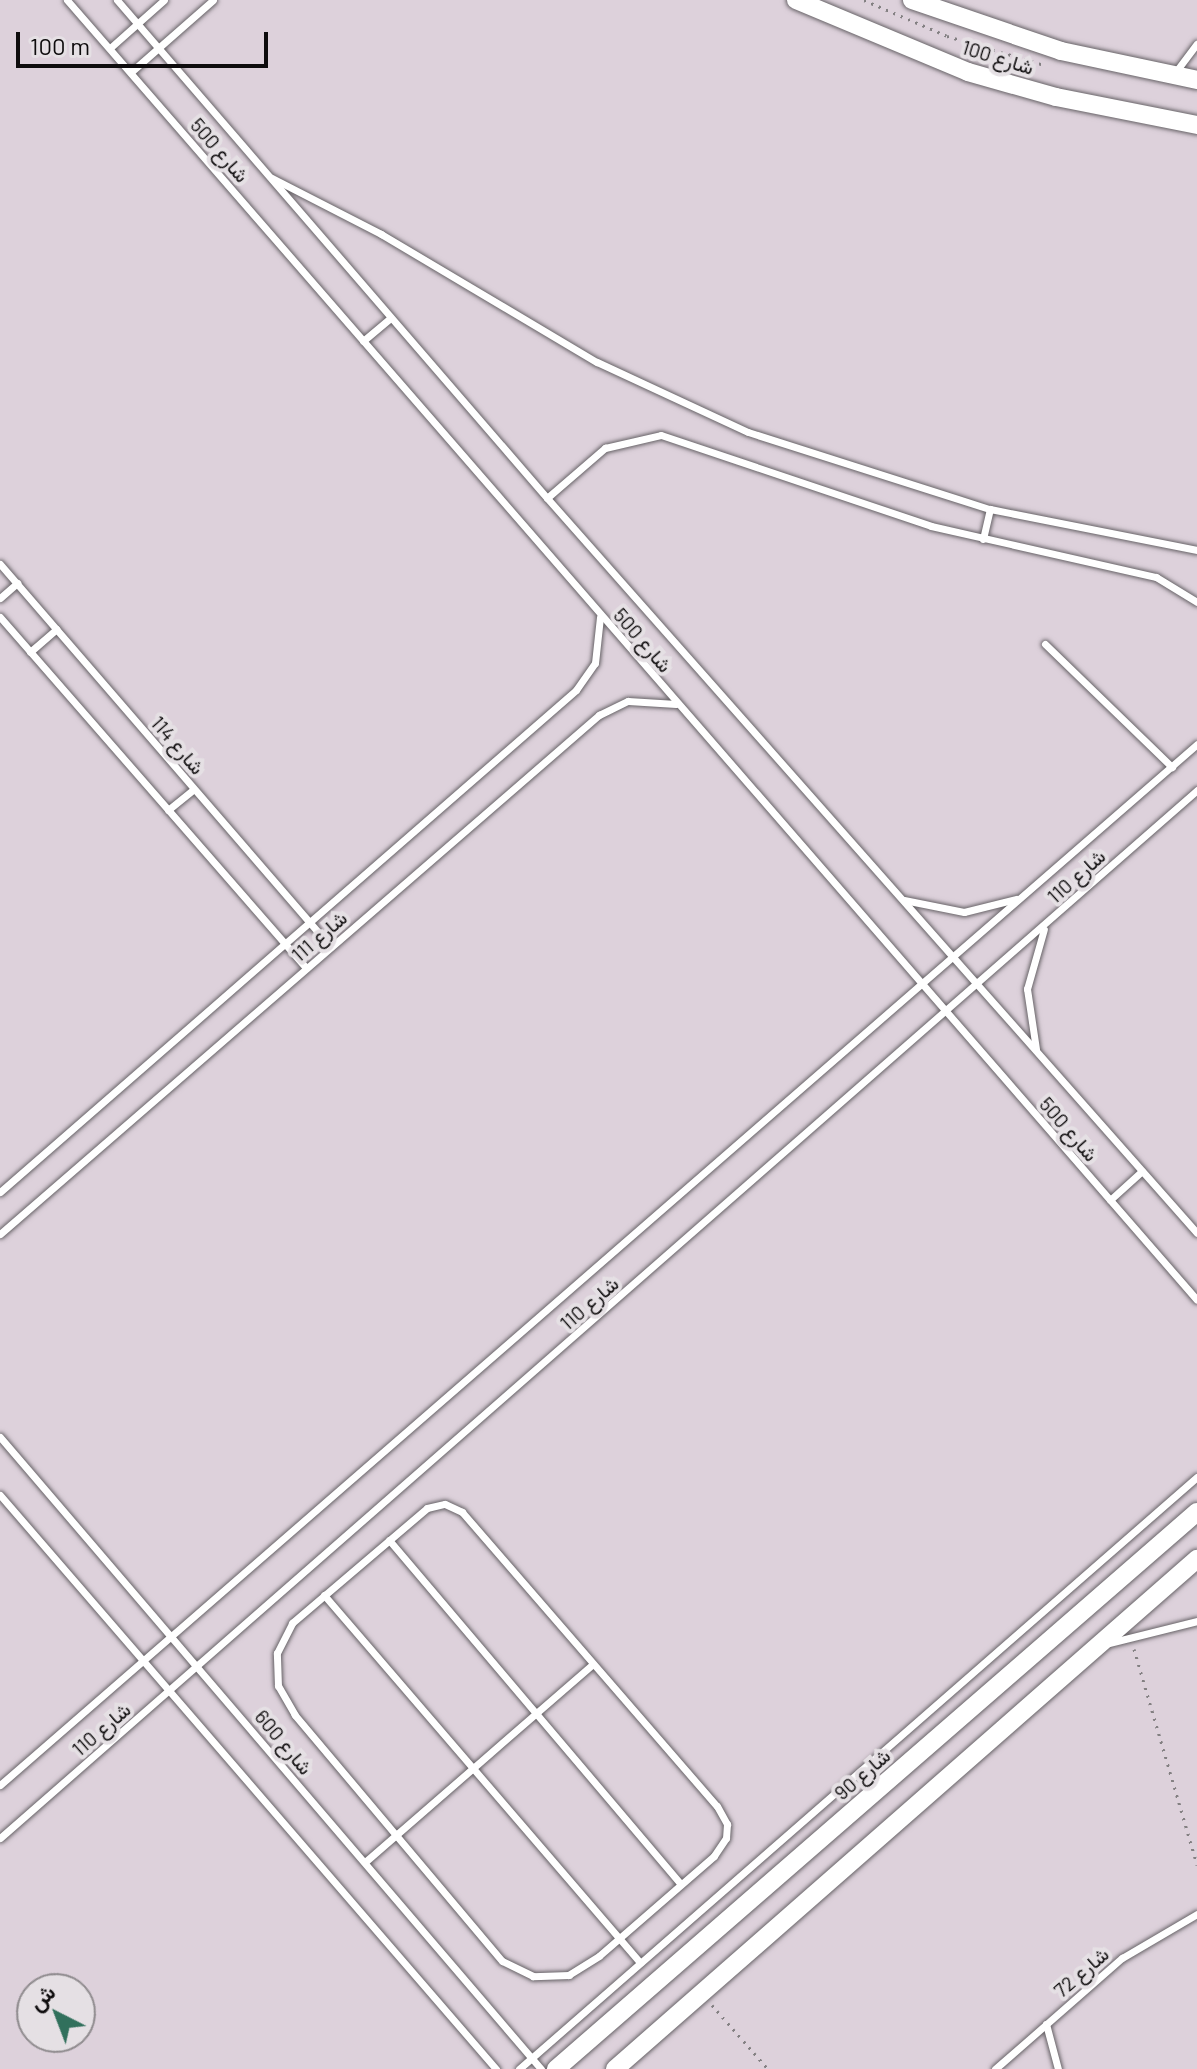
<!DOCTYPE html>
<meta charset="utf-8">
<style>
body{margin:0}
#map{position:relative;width:1197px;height:2069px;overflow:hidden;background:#e5e0e4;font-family:Barlow,Vazirmatn,sans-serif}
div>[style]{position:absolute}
.built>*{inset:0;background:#ddd1db}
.path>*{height:3px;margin-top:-1.5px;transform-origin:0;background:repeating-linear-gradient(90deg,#838082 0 2px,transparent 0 8px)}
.roads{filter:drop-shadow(0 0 2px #676367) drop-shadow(0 0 2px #676367)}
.service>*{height:7px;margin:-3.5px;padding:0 3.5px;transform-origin:3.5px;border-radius:3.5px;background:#fff}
.tertiary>*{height:18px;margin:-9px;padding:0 9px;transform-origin:9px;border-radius:9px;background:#fff}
span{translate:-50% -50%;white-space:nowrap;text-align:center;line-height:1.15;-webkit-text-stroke:8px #e5e0e4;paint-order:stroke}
.street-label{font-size:20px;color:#0e0c0d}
.north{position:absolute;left:16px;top:1973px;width:80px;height:80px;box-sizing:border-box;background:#e5e0e4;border:2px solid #8f8b8e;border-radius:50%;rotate:318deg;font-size:22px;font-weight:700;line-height:32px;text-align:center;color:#0e0c0d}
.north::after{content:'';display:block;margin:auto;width:28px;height:36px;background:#31705c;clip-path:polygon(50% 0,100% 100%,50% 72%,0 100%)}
.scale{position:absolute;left:16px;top:32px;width:252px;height:36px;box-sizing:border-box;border:4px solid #0e0c0d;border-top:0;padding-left:10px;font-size:24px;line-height:28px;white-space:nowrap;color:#0e0c0d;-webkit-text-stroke:6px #e5e0e4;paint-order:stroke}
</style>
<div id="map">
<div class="built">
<div style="clip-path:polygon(evenodd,0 0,1197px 0,1197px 2069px,0 2069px,0 0,32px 1989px,80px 1989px,80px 2037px,32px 2037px,32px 1989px)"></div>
</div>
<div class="path">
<div style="left:864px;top:0;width:90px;rotate:23.4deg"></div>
<div style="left:947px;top:36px;width:101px;rotate:16.6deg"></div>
<div style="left:1134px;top:1649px;width:225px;rotate:73.7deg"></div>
<div style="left:712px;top:2005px;width:85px;rotate:48.8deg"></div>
</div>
<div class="roads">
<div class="service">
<div style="left:67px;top:0;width:1722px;rotate:49deg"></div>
<div style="left:117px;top:0;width:658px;rotate:49.19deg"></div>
<div style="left:547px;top:498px;width:981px;rotate:48.51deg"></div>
<div style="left:110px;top:48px;width:72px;rotate:-41.6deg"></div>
<div style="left:131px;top:72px;width:109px;rotate:-41.3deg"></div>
<div style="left:1174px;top:74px;width:38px;rotate:-53deg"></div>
<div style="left:272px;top:178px;width:123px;rotate:27.2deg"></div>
<div style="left:381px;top:234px;width:251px;rotate:30.7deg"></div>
<div style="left:597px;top:362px;width:166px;rotate:24.9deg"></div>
<div style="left:748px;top:432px;width:254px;rotate:17.7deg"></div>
<div style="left:990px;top:509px;width:211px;rotate:11.2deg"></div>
<div style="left:363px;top:341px;width:35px;rotate:-40deg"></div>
<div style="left:547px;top:498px;width:77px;rotate:-40.8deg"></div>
<div style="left:605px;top:448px;width:57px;rotate:-13.1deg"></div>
<div style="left:661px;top:435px;width:285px;rotate:18.6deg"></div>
<div style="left:931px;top:526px;width:231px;rotate:12.8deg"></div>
<div style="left:1156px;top:577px;width:48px;rotate:31.4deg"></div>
<div style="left:983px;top:539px;width:31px;rotate:-77deg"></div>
<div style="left:0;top:564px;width:506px;rotate:49.17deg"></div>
<div style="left:0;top:598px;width:23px;rotate:-41deg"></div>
<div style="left:0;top:617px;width:466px;rotate:48.9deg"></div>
<div style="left:1045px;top:644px;width:177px;rotate:44.1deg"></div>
<div style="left:30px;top:652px;width:35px;rotate:-41deg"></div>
<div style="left:168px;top:810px;width:33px;rotate:-39deg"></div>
<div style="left:904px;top:900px;width:61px;rotate:11.3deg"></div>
<div style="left:964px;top:912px;width:54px;rotate:-14deg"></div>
<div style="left:1036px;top:1049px;width:61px;rotate:-98.5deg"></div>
<div style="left:1027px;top:989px;width:62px;rotate:-74.2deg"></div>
<div style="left:0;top:1192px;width:764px;rotate:-41.07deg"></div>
<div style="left:576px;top:690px;width:33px;rotate:-55deg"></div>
<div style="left:595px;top:663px;width:46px;rotate:-83.8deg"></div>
<div style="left:1110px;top:1200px;width:43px;rotate:-42.2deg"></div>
<div style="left:0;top:1234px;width:793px;rotate:-40.91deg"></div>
<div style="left:599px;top:715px;width:32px;rotate:-26deg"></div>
<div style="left:628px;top:701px;width:48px;rotate:3.6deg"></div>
<div style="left:0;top:1437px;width:832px;rotate:49.44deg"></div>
<div style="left:0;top:1495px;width:759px;rotate:49.17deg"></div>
<div style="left:445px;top:1504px;width:19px;rotate:25deg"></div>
<div style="left:462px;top:1512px;width:389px;rotate:49.1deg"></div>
<div style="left:717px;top:1806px;width:21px;rotate:61deg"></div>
<div style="left:727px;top:1824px;width:14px;rotate:94deg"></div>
<div style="left:726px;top:1838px;width:22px;rotate:124deg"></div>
<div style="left:714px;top:1856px;width:152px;rotate:139deg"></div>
<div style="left:599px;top:1956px;width:36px;rotate:148deg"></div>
<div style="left:569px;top:1975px;width:36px;rotate:178deg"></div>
<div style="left:533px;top:1976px;width:34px;rotate:-154deg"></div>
<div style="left:502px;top:1961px;width:322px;rotate:-130.1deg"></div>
<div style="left:295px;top:1715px;width:34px;rotate:-120deg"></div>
<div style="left:278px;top:1686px;width:33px;rotate:-92deg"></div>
<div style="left:277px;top:1653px;width:34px;rotate:-63deg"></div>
<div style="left:292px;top:1623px;width:177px;rotate:-40.4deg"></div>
<div style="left:427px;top:1508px;width:18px;rotate:-13deg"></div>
<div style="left:389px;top:1540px;width:451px;rotate:49.7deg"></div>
<div style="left:324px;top:1595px;width:485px;rotate:49.3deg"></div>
<div style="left:1109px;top:1643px;width:91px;rotate:-14deg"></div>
<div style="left:0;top:1785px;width:1586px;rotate:-41.01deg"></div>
<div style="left:0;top:1838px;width:1591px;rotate:-41.2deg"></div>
<div style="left:365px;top:1862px;width:301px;rotate:-41deg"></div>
<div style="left:1046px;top:2024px;width:47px;rotate:75.1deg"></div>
<div style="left:519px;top:2069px;width:900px;rotate:-41.13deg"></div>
<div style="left:995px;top:2069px;width:169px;rotate:-41.2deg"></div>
<div style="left:1122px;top:1958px;width:87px;rotate:-30.4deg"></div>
</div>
<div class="tertiary">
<div style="left:796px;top:0;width:186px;rotate:22.7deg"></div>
<div style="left:968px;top:72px;width:91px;rotate:15.9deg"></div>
<div style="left:1056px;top:97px;width:144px;rotate:11.2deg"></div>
<div style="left:912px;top:0;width:157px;rotate:18.9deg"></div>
<div style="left:1061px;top:51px;width:139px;rotate:12deg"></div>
<div style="left:556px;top:2069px;width:849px;rotate:-40.99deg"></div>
<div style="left:615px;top:2069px;width:774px;rotate:-41.23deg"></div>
</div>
</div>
<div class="street-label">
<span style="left:998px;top:57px;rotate:17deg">شارع 100</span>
<span style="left:220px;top:150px;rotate:49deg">شارع 500</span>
<span style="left:643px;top:640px;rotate:49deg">شارع 500</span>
<span style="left:178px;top:745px;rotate:49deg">شارع 114</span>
<span style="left:1076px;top:876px;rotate:-42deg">شارع 110</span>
<span style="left:319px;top:936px;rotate:-41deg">شارع 111</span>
<span style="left:1069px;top:1129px;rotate:49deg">شارع 500</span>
<span style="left:589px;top:1303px;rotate:-41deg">شارع 110</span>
<span style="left:101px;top:1729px;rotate:-41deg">شارع 110</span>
<span style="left:284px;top:1742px;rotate:50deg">شارع 600</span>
<span style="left:862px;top:1774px;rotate:-41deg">شارع 90</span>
<span style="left:1081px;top:1972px;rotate:-41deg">شارع 72</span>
</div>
<div class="north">ش</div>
<div class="scale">100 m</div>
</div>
